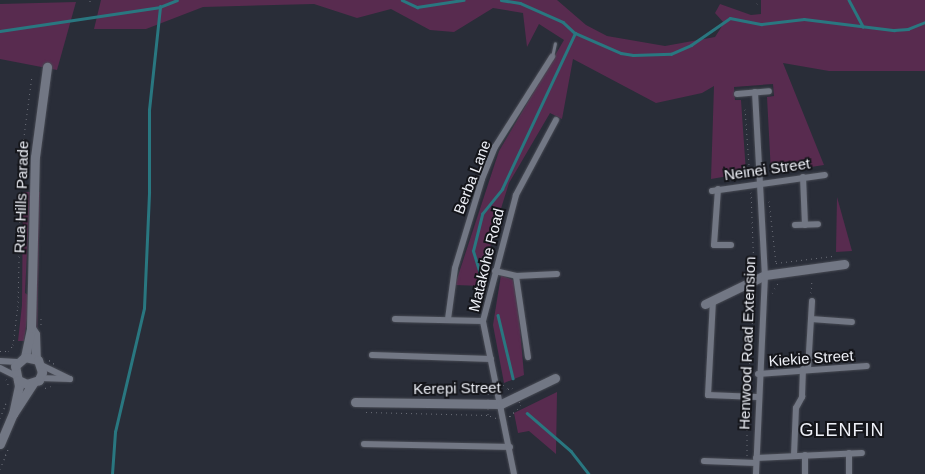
<!DOCTYPE html>
<style>
body{margin:0}
#map{position:relative;width:925px;height:474px;overflow:hidden;background:#292d38;font-family:Helvetica,sans-serif}
div>[style]{position:absolute}
.green>*{inset:0;background:#582b4f}
.stream>*{height:2.5px;margin:-1.25px;padding:0 1.25px;transform-origin:1.25px;border-radius:1.25px;background:#297780}
.path>*{height:1px;margin-top:-0.5px;transform-origin:0;background:repeating-linear-gradient(90deg,#6b6e78 0 1px,transparent 0 5px)}
.roads{filter:drop-shadow(0 0 1px #474a53) drop-shadow(0 0 1px #474a53)}
.lane>*{height:3px;margin:-1.5px;padding:0 1.5px;transform-origin:1.5px;border-radius:1.5px;background:#727784}
.street>*{height:6px;margin:-3px;padding:0 3px;transform-origin:3px;border-radius:3px;background:#727784}
.secondary>*{height:9px;margin:-4.5px;padding:0 4.5px;transform-origin:4.5px;border-radius:4.5px;background:#727784}
span{translate:-50% -50%;white-space:nowrap;text-align:center;line-height:1.15;-webkit-text-stroke:4px #14151a;paint-order:stroke}
.street-label{font-size:15px;color:#eef0f7}
.quarter-label{font-size:18px;color:#eef0f7;letter-spacing:1px}
</style>
<div id="map">
<div class="green">
<div style="clip-path:polygon(101px 0,557px 0,586px 25px,607px 36px,665px 46px,715px 37px,724px 23px,715px 13px,720px 4px,751px 15px,761px 14px,761px 0,925px 0,925px 71px,829px 71px,783px 63px,824px 165px,771px 173px,767px 97px,774px 96px,773px 84px,734px 87px,735px 100px,741px 100px,746px 173px,711px 179px,714px 86px,702px 93px,656px 103px,573px 59px,562px 119px,550px 113px,509px 183px,493px 234px,482px 286px,455px 285px,499px 151px,564px 40px,539px 24px,527px 47px,523px 13px,493px 8px,454px 32px,430px 30px,391px 9px,357px 18px,314px 4px,203px 7px,146px 29px,94px 29px)"></div>
<div style="clip-path:polygon(76px 2px,57px 70px,0 59px,0 4px)"></div>
<div style="clip-path:polygon(23px 192px,30px 192px,25px 293px,28px 295px,28px 312px,24px 341px,18px 341px,22px 305px)"></div>
<div style="clip-path:polygon(37px 192px,40px 192px,37px 342px,36px 306px)"></div>
<div style="clip-path:polygon(837px 197px,852px 251px,836px 252px)"></div>
<div style="clip-path:polygon(501px 275px,513px 280px,517px 294px,524px 375px,504px 383px,493px 325px)"></div>
<div style="clip-path:polygon(557px 392px,556px 454px,529px 431px,518px 433px,514px 413px)"></div>
</div>
<div class="stream">
<div style="left:402px;top:0;width:17px;rotate:25deg"></div>
<div style="left:417px;top:7px;width:47px;rotate:-8.7deg"></div>
<div style="left:501px;top:0;width:19px;rotate:9deg"></div>
<div style="left:520px;top:3px;width:47px;rotate:23.8deg"></div>
<div style="left:563px;top:22px;width:16px;rotate:43deg"></div>
<div style="left:575px;top:33px;width:50px;rotate:23.5deg"></div>
<div style="left:621px;top:53px;width:12px;rotate:9deg"></div>
<div style="left:633px;top:55px;width:38px;rotate:-2deg"></div>
<div style="left:671px;top:54px;width:22px;rotate:-24deg"></div>
<div style="left:691px;top:45px;width:47px;rotate:-34.7deg"></div>
<div style="left:730px;top:18px;width:32px;rotate:11deg"></div>
<div style="left:761px;top:24px;width:43px;rotate:-6.6deg"></div>
<div style="left:804px;top:19px;width:91px;rotate:7deg"></div>
<div style="left:894px;top:30px;width:14px;rotate:-4deg"></div>
<div style="left:908px;top:29px;width:18px;rotate:-22deg"></div>
<div style="left:849px;top:0;width:30px;rotate:62deg"></div>
<div style="left:0;top:31px;width:162px;rotate:-8.5deg"></div>
<div style="left:160px;top:7px;width:18px;rotate:-22deg"></div>
<div style="left:480px;top:274px;width:24px;rotate:-107deg"></div>
<div style="left:473px;top:251px;width:38px;rotate:-76deg"></div>
<div style="left:482px;top:214px;width:32px;rotate:-51deg"></div>
<div style="left:502px;top:189px;width:172px;rotate:-64.9deg"></div>
<div style="left:498px;top:315px;width:65px;rotate:76.6deg"></div>
<div style="left:527px;top:413px;width:58px;rotate:40.8deg"></div>
<div style="left:571px;top:451px;width:29px;rotate:52deg"></div>
<div style="left:112px;top:474px;width:42px;rotate:-85.9deg"></div>
<div style="left:115px;top:432px;width:127px;rotate:-76.8deg"></div>
<div style="left:144px;top:308px;width:116px;rotate:-87.5deg"></div>
<div style="left:149px;top:192px;width:82px;rotate:-90deg"></div>
<div style="left:149px;top:110px;width:104px;rotate:-83.9deg"></div>
</div>
<div class="path">
<div style="left:90px;top:2px;width:2px;rotate:-90deg"></div>
<div style="left:757px;top:4px;width:4px;rotate:-76deg"></div>
<div style="left:745px;top:109px;width:69px;rotate:85.9deg"></div>
<div style="left:751px;top:192px;width:78px;rotate:87.8deg"></div>
<div style="left:769px;top:201px;width:62px;rotate:83.6deg"></div>
<div style="left:776px;top:263px;width:57px;rotate:-7deg"></div>
<div style="left:772px;top:293px;width:13px;rotate:-58deg"></div>
<div style="left:811px;top:293px;width:14px;rotate:-86deg"></div>
<div style="left:41px;top:318px;width:8px;rotate:90deg"></div>
<div style="left:0;top:351px;width:8px"></div>
<div style="left:8px;top:351px;width:8px;rotate:-50deg"></div>
<div style="left:13px;top:345px;width:38px;rotate:-83deg"></div>
<div style="left:18px;top:307px;width:148px;rotate:-88.8deg"></div>
<div style="left:21px;top:159px;width:84px;rotate:-82.5deg"></div>
<div style="left:49px;top:360px;width:9px;rotate:36deg"></div>
<div style="left:6px;top:379px;width:9px;rotate:69deg"></div>
<div style="left:503px;top:385px;width:6px;rotate:39deg"></div>
<div style="left:508px;top:389px;width:4px;rotate:-14deg"></div>
<div style="left:512px;top:388px;width:19px;rotate:62deg"></div>
<div style="left:521px;top:405px;width:16px;rotate:135deg"></div>
<div style="left:510px;top:416px;width:14px;rotate:172deg"></div>
<div style="left:496px;top:418px;width:9px;rotate:-159deg"></div>
<div style="left:488px;top:415px;width:21px;rotate:-90deg"></div>
<div style="left:488px;top:394px;width:6px;rotate:-72deg"></div>
<div style="left:490px;top:388px;width:13px;rotate:-13deg"></div>
<div style="left:45px;top:388px;width:6px;rotate:-18deg"></div>
<div style="left:748px;top:388px;width:90px;rotate:-86.2deg"></div>
<div style="left:754px;top:298px;width:7px;rotate:-135deg"></div>
<div style="left:366px;top:412px;width:122px;rotate:1.4deg"></div>
<div style="left:0;top:418px;width:16px;rotate:-68deg"></div>
<div style="left:747px;top:456px;width:51px;rotate:-90deg"></div>
<div style="left:0;top:469px;width:24px;rotate:-68deg"></div>
</div>
<div class="roads">
<div class="lane">
<div style="left:552px;top:57px;width:14px;rotate:-78deg"></div>
</div>
<div class="street">
<div style="left:755px;top:92px;width:183px;rotate:86.9deg"></div>
<div style="left:765px;top:275px;width:199px;rotate:92.6deg"></div>
<div style="left:737px;top:94px;width:32px;rotate:-5deg"></div>
<div style="left:803px;top:177px;width:48px;rotate:87.6deg"></div>
<div style="left:718px;top:189px;width:56px;rotate:94.1deg"></div>
<div style="left:714px;top:245px;width:17px"></div>
<div style="left:712px;top:191px;width:114px;rotate:-8.1deg"></div>
<div style="left:795px;top:225px;width:23px;rotate:-2deg"></div>
<div style="left:495px;top:271px;width:22px;rotate:13deg"></div>
<div style="left:516px;top:276px;width:41px;rotate:-2.8deg"></div>
<div style="left:516px;top:276px;width:82px;rotate:81.6deg"></div>
<div style="left:713px;top:300px;width:95px;rotate:93deg"></div>
<div style="left:708px;top:395px;width:49px;rotate:2.3deg"></div>
<div style="left:395px;top:319px;width:88px;rotate:1.3deg"></div>
<div style="left:448px;top:319px;width:51px;rotate:-82.2deg"></div>
<div style="left:455px;top:268px;width:93px;rotate:-73.1deg"></div>
<div style="left:482px;top:179px;width:35px;rotate:-68deg"></div>
<div style="left:495px;top:147px;width:107px;rotate:-57.7deg"></div>
<div style="left:811px;top:319px;width:41px;rotate:4.2deg"></div>
<div style="left:372px;top:355px;width:119px;rotate:1.9deg"></div>
<div style="left:0;top:361px;width:17px;rotate:3deg"></div>
<div style="left:41px;top:365px;width:32px;rotate:26deg"></div>
<div style="left:0;top:368px;width:18px;rotate:27deg"></div>
<div style="left:808px;top:369px;width:68px;rotate:-86.6deg"></div>
<div style="left:758px;top:374px;width:109px;rotate:-4.2deg"></div>
<div style="left:39px;top:378px;width:31px;rotate:2deg"></div>
<div style="left:364px;top:444px;width:146px;rotate:1.2deg"></div>
<div style="left:849px;top:453px;width:21px;rotate:90deg"></div>
<div style="left:794px;top:455px;width:47px;rotate:-87.6deg"></div>
<div style="left:796px;top:408px;width:13px;rotate:-61deg"></div>
<div style="left:802px;top:397px;width:28px;rotate:-88deg"></div>
<div style="left:805px;top:455px;width:19px;rotate:90deg"></div>
<div style="left:756px;top:458px;width:106px;rotate:-2.7deg"></div>
<div style="left:704px;top:461px;width:52px;rotate:2.2deg"></div>
<div style="left:514px;top:474px;width:156px;rotate:-101.5deg"></div>
<div style="left:483px;top:321px;width:130px;rotate:-75.3deg"></div>
<div style="left:516px;top:195px;width:85px;rotate:-61.9deg"></div>
</div>
<div class="secondary">
<div style="left:705px;top:304px;width:67px;rotate:-25.8deg"></div>
<div style="left:765px;top:275px;width:80px;rotate:-7.9deg"></div>
<div style="left:31px;top:328px;width:7px;rotate:56deg"></div>
<div style="left:35px;top:334px;width:25px;rotate:88deg"></div>
<div style="left:25px;top:357px;width:30px;rotate:-78deg"></div>
<div style="left:31px;top:328px;width:171px;rotate:-88.7deg"></div>
<div style="left:35px;top:157px;width:91px;rotate:-82.4deg"></div>
<div style="left:355px;top:402px;width:146px;rotate:0.8deg"></div>
<div style="left:501px;top:404px;width:60px;rotate:-25.7deg"></div>
<div style="left:13px;top:414px;width:29px;rotate:-78deg"></div>
<div style="left:19px;top:386px;width:20px;rotate:-101deg"></div>
<div style="left:15px;top:366px;width:13px;rotate:-42deg"></div>
<div style="left:25px;top:357px;width:13px;rotate:13deg"></div>
<div style="left:38px;top:360px;width:13px;rotate:72deg"></div>
<div style="left:42px;top:372px;width:9px;rotate:111deg"></div>
<div style="left:39px;top:380px;width:13px;rotate:162deg"></div>
<div style="left:27px;top:384px;width:10px;rotate:-156deg"></div>
<div style="left:0;top:444px;width:33px;rotate:-67deg"></div>
<div style="left:13px;top:414px;width:37px;rotate:-57deg"></div>
</div>
</div>
<div class="street-label">
<span style="left:767px;top:169px;rotate:-8deg">Neinei Street</span>
<span style="left:472px;top:177px;rotate:-69deg">Berba Lane</span>
<span style="left:21px;top:197px;rotate:-88deg">Rua Hills Parade</span>
<span style="left:486px;top:260px;rotate:-76deg">Matakohe Road</span>
<span style="left:747px;top:343px;rotate:-88deg">Henwood Road Extension</span>
<span style="left:811px;top:358px;rotate:-4deg">Kiekie Street</span>
<span style="left:457px;top:388px;rotate:-1deg">Kerepi Street</span>
</div>
<div class="quarter-label">
<span style="left:842px;top:430px">GLENFIN</span>
</div>
</div>
